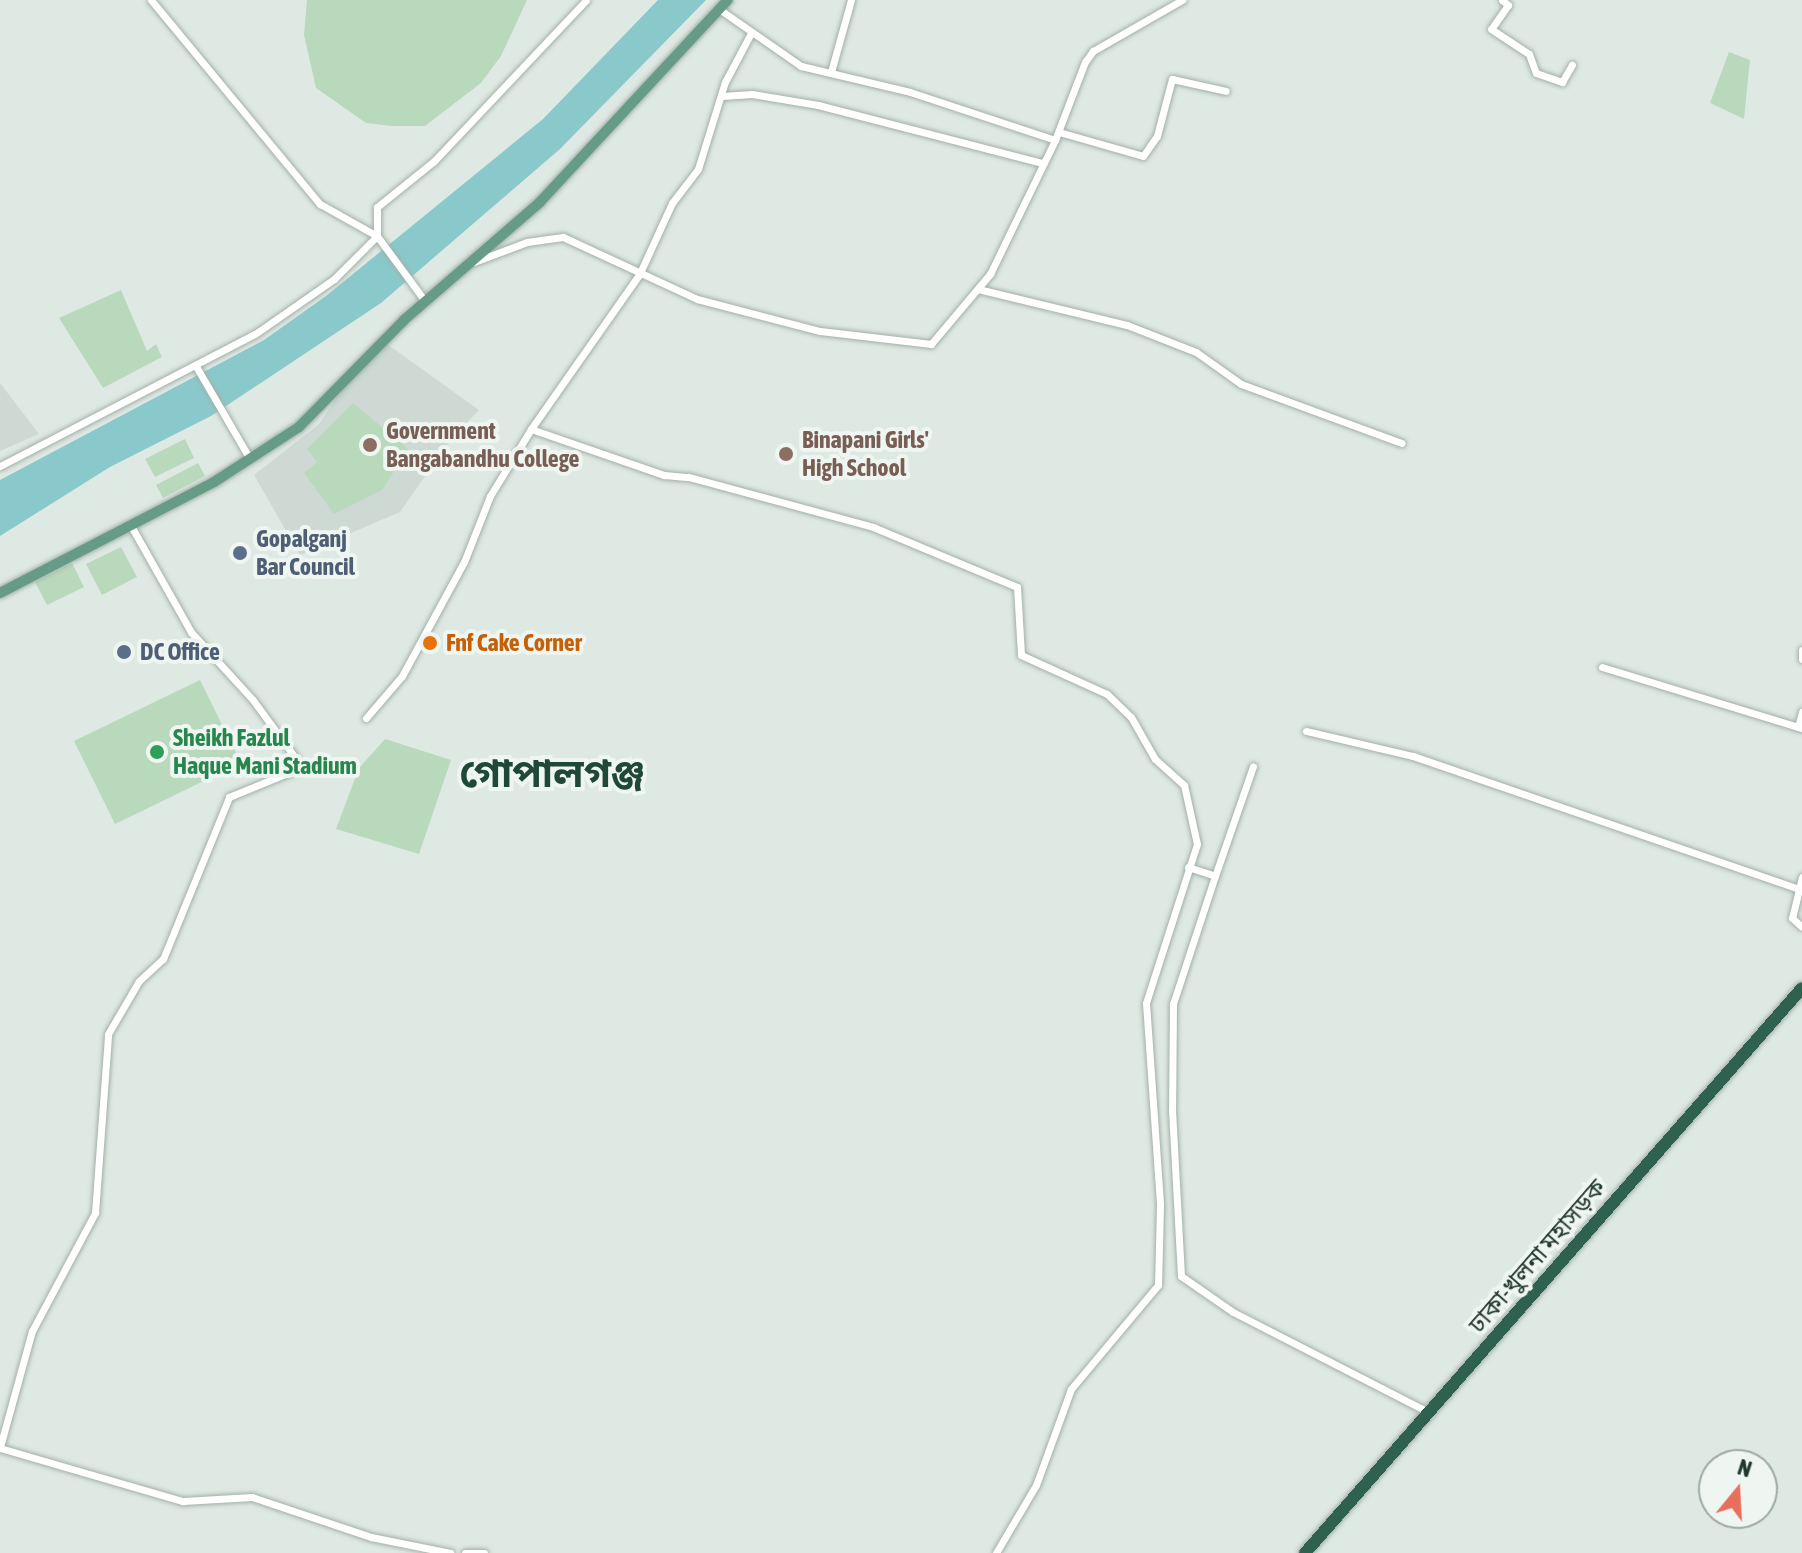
<!DOCTYPE html>
<meta charset="utf-8">
<style>
body{margin:0}
#map{position:relative;width:1802px;height:1553px;overflow:hidden;background:#dfe9e3;font-family:"Asap Condensed","Noto Sans Bengali",sans-serif}
div>[style]{position:absolute}
.built>*{inset:0;background:#cdd9d2}
.green>*{inset:0;background:#b9d9bd}
.water>*{inset:0;background:#8ac9cb}
.roads{filter:drop-shadow(0 0 2px #a2b0a9) drop-shadow(0 0 2px #a2b0a9)}
.street>*{height:7px;margin:-3.5px;padding:0 3.5px;transform-origin:3.5px;border-radius:3.5px;background:#fff}
.primary>*{height:10px;margin:-5px;padding:0 5px;transform-origin:5px;border-radius:5px;background:#669b87}
.highway>*{height:12px;margin:-6px;padding:0 6px;transform-origin:6px;border-radius:6px;background:#2f6150}
.dots>*{width:22px;height:22px;translate:-50% -50%;box-sizing:border-box;border:4px solid #eff6f1;border-radius:50%}
span{translate:-50% -50%;white-space:nowrap;text-align:center;line-height:1.15;-webkit-text-stroke:8px #eff6f1;paint-order:stroke}
.education-label{font-size:24px;color:#785e54;font-weight:700}
.left{translate:0 -50%;text-align:left}
.service-label{font-size:24px;color:#4e5e75;font-weight:700}
.food-label{font-size:24px;color:#c56008;font-weight:700}
.leisure-label{font-size:24px;color:#27864d;font-weight:700}
.street-label{font-size:24px;color:#21372f}
.town-label{font-size:40px;color:#1f4838;font-weight:700}
.north{position:absolute;left:1698px;top:1449px;width:80px;height:80px;box-sizing:border-box;background:#eff6f1;border:2px solid #9daaa3;border-radius:50%;rotate:18deg;font-size:22px;font-weight:700;line-height:32px;text-align:center;color:#21372f}
.north::after{content:'';display:block;margin:auto;width:28px;height:36px;background:#e86e5e;clip-path:polygon(50% 0,100% 100%,50% 72%,0 100%)}
</style>
<div id="map">
<div class="built">
<div style="clip-path:polygon(387px 344px,479px 410px,452px 438px,400px 512px,300px 555px,254px 475px,319px 424px,345px 385px)"></div>
<div style="clip-path:polygon(0 383px,39px 434px,0 451px)"></div>
</div>
<div class="green">
<div style="clip-path:polygon(307px 0,527px 0,501px 56px,481px 83px,425px 126px,392px 126px,366px 123px,316px 88px,304px 35px)"></div>
<div style="clip-path:polygon(1729px 52px,1750px 60px,1744px 119px,1710px 103px)"></div>
<div style="clip-path:polygon(121px 290px,147px 351px,156px 344px,162px 357px,103px 388px,59px 318px)"></div>
<div style="clip-path:polygon(353px 403px,408px 449px,382px 490px,334px 514px,304px 473px,317px 462px,307px 449px)"></div>
<div style="clip-path:polygon(185px 439px,194px 458px,155px 477px,145px 459px)"></div>
<div style="clip-path:polygon(198px 463px,205px 476px,163px 498px,156px 485px)"></div>
<div style="clip-path:polygon(121px 547px,137px 577px,102px 595px,86px 564px)"></div>
<div style="clip-path:polygon(72px 563px,84px 587px,47px 605px,35px 582px)"></div>
<div style="clip-path:polygon(200px 680px,241px 763px,115px 824px,74px 741px)"></div>
<div style="clip-path:polygon(385px 739px,451px 760px,419px 854px,336px 829px,359px 768px)"></div>
</div>
<div class="water">
<div style="clip-path:polygon(658px 0,706px 0,560px 149px,381px 303px,211px 416px,110px 467px,0 536px,0 480px,264px 340px,326px 296px,543px 119px)"></div>
</div>
<div class="roads">
<div class="street">
<div style="left:151px;top:0;width:265px;rotate:50.4deg"></div>
<div style="left:320px;top:204px;width:65px;rotate:29.3deg"></div>
<div style="left:1502px;top:0;width:8px;rotate:40deg"></div>
<div style="left:1508px;top:5px;width:29px;rotate:125deg"></div>
<div style="left:1491px;top:29px;width:45px;rotate:33.3deg"></div>
<div style="left:1529px;top:54px;width:20px;rotate:70deg"></div>
<div style="left:1536px;top:73px;width:28px;rotate:19deg"></div>
<div style="left:1562px;top:82px;width:20px;rotate:-60deg"></div>
<div style="left:719px;top:9px;width:100px;rotate:34.8deg"></div>
<div style="left:801px;top:66px;width:112px;rotate:13.4deg"></div>
<div style="left:910px;top:92px;width:153px;rotate:18.3deg"></div>
<div style="left:831px;top:72px;width:75px;rotate:-74.5deg"></div>
<div style="left:722px;top:96px;width:30px;rotate:-4deg"></div>
<div style="left:752px;top:94px;width:67px;rotate:9.5deg"></div>
<div style="left:818px;top:105px;width:231px;rotate:14.5deg"></div>
<div style="left:1059px;top:132px;width:87px;rotate:15.9deg"></div>
<div style="left:1143px;top:156px;width:24px;rotate:-55deg"></div>
<div style="left:1157px;top:136px;width:59px;rotate:-75.3deg"></div>
<div style="left:1172px;top:79px;width:55px;rotate:12.5deg"></div>
<div style="left:474px;top:262px;width:57px;rotate:-20.7deg"></div>
<div style="left:527px;top:242px;width:36px;rotate:-8deg"></div>
<div style="left:563px;top:237px;width:148px;rotate:24.8deg"></div>
<div style="left:697px;top:299px;width:127px;rotate:14.6deg"></div>
<div style="left:820px;top:331px;width:112px;rotate:6.7deg"></div>
<div style="left:931px;top:344px;width:92px;rotate:-49.9deg"></div>
<div style="left:990px;top:274px;width:149px;rotate:-64.1deg"></div>
<div style="left:1055px;top:140px;width:84px;rotate:-69deg"></div>
<div style="left:1085px;top:62px;width:14px;rotate:-54deg"></div>
<div style="left:1093px;top:51px;width:103px;rotate:-29.8deg"></div>
<div style="left:978px;top:289px;width:153px;rotate:13.6deg"></div>
<div style="left:1127px;top:325px;width:74px;rotate:21.4deg"></div>
<div style="left:1196px;top:352px;width:55px;rotate:35.4deg"></div>
<div style="left:1241px;top:384px;width:171px;rotate:20.2deg"></div>
<div style="left:425px;top:301px;width:81px;rotate:-126.4deg"></div>
<div style="left:377px;top:236px;width:29px;rotate:-90deg"></div>
<div style="left:377px;top:207px;width:73px;rotate:-38.9deg"></div>
<div style="left:434px;top:161px;width:221px;rotate:-46.6deg"></div>
<div style="left:197px;top:368px;width:105px;rotate:59.8deg"></div>
<div style="left:531px;top:429px;width:141px;rotate:19.1deg"></div>
<div style="left:664px;top:475px;width:25px;rotate:5deg"></div>
<div style="left:689px;top:477px;width:191px;rotate:15.2deg"></div>
<div style="left:873px;top:527px;width:156px;rotate:22.6deg"></div>
<div style="left:1017px;top:587px;width:68px;rotate:86.6deg"></div>
<div style="left:1021px;top:655px;width:94px;rotate:24.4deg"></div>
<div style="left:1107px;top:694px;width:33px;rotate:44deg"></div>
<div style="left:1131px;top:717px;width:48px;rotate:60.3deg"></div>
<div style="left:1155px;top:759px;width:39px;rotate:42deg"></div>
<div style="left:1184px;top:785px;width:60px;rotate:77.6deg"></div>
<div style="left:1197px;top:844px;width:167px;rotate:107.8deg"></div>
<div style="left:1146px;top:1003px;width:202px;rotate:86deg"></div>
<div style="left:1160px;top:1205px;width:80px;rotate:91.4deg"></div>
<div style="left:1158px;top:1285px;width:136px;rotate:129.9deg"></div>
<div style="left:1071px;top:1389px;width:102px;rotate:110deg"></div>
<div style="left:1036px;top:1485px;width:79px;rotate:120.5deg"></div>
<div style="left:0;top:466px;width:287px;rotate:-27.4deg"></div>
<div style="left:255px;top:334px;width:96px;rotate:-34.8deg"></div>
<div style="left:334px;top:279px;width:61px;rotate:-45deg"></div>
<div style="left:1802px;top:650px;width:9px;rotate:90deg"></div>
<div style="left:1602px;top:667px;width:209px;rotate:17deg"></div>
<div style="left:366px;top:718px;width:55px;rotate:-49.4deg"></div>
<div style="left:402px;top:676px;width:130px;rotate:-61.5deg"></div>
<div style="left:464px;top:562px;width:71px;rotate:-68.5deg"></div>
<div style="left:490px;top:496px;width:79px;rotate:-58.5deg"></div>
<div style="left:531px;top:429px;width:188px;rotate:-55deg"></div>
<div style="left:639px;top:275px;width:79px;rotate:-65.4deg"></div>
<div style="left:672px;top:203px;width:43px;rotate:-52.6deg"></div>
<div style="left:698px;top:169px;width:91px;rotate:-72.8deg"></div>
<div style="left:725px;top:82px;width:55px;rotate:-62deg"></div>
<div style="left:1798px;top:727px;width:16px;rotate:-75deg"></div>
<div style="left:1306px;top:731px;width:110px;rotate:13.2deg"></div>
<div style="left:1413px;top:756px;width:408px;rotate:19deg"></div>
<div style="left:1188px;top:867px;width:28px;rotate:18deg"></div>
<div style="left:1215px;top:876px;width:135px;rotate:108.2deg"></div>
<div style="left:1173px;top:1004px;width:106px;rotate:90.5deg"></div>
<div style="left:1172px;top:1110px;width:166px;rotate:86.9deg"></div>
<div style="left:1181px;top:1276px;width:63px;rotate:34.7deg"></div>
<div style="left:1233px;top:1312px;width:219px;rotate:27.1deg"></div>
<div style="left:1215px;top:876px;width:116px;rotate:-70.9deg"></div>
<div style="left:1802px;top:877px;width:42px;rotate:103.7deg"></div>
<div style="left:1792px;top:918px;width:13px;rotate:42deg"></div>
<div style="left:0;top:1447px;width:120px;rotate:-74.6deg"></div>
<div style="left:32px;top:1331px;width:134px;rotate:-61.9deg"></div>
<div style="left:95px;top:1213px;width:179px;rotate:-85.8deg"></div>
<div style="left:108px;top:1034px;width:61px;rotate:-59.7deg"></div>
<div style="left:139px;top:981px;width:33px;rotate:-43deg"></div>
<div style="left:163px;top:959px;width:175px;rotate:-67.8deg"></div>
<div style="left:229px;top:797px;width:79px;rotate:-22.3deg"></div>
<div style="left:302px;top:767px;width:83px;rotate:-126.2deg"></div>
<div style="left:253px;top:700px;width:92px;rotate:-132.4deg"></div>
<div style="left:191px;top:632px;width:122px;rotate:-119.5deg"></div>
<div style="left:0;top:1448px;width:191px;rotate:16.2deg"></div>
<div style="left:183px;top:1501px;width:69px;rotate:-3.3deg"></div>
<div style="left:252px;top:1497px;width:126px;rotate:18.6deg"></div>
<div style="left:371px;top:1537px;width:81px;rotate:11.4deg"></div>
<div style="left:465px;top:1553px;width:19px"></div>
</div>
<div class="primary">
<div style="left:0;top:593px;width:241px;rotate:-27.4deg"></div>
<div style="left:214px;top:482px;width:101px;rotate:-32.9deg"></div>
<div style="left:299px;top:427px;width:150px;rotate:-45.5deg"></div>
<div style="left:404px;top:320px;width:180px;rotate:-40.9deg"></div>
<div style="left:540px;top:202px;width:276px;rotate:-47.1deg"></div>
</div>
<div class="highway">
<div style="left:1305px;top:1553px;width:752px;rotate:-48.66deg"></div>
</div>
</div>
<div class="dots">
<div style="left:370px;top:445px;background:#8d6e63"></div>
<div style="left:786px;top:454px;background:#8d6e63"></div>
<div style="left:240px;top:553px;background:#5c6f8a"></div>
<div style="left:430px;top:643px;background:#e8710a"></div>
<div style="left:124px;top:652px;background:#5c6f8a"></div>
<div style="left:157px;top:752px;background:#2e9e5b"></div>
</div>
<div class="education-label">
<span class="left" style="left:386px;top:445px">Government<br>Bangabandhu College</span>
<span class="left" style="left:802px;top:454px">Binapani Girls'<br>High School</span>
</div>
<div class="service-label">
<span class="left" style="left:256px;top:553px">Gopalganj<br>Bar Council</span>
<span class="left" style="left:140px;top:652px">DC Office</span>
</div>
<div class="food-label">
<span class="left" style="left:446px;top:643px">Fnf Cake Corner</span>
</div>
<div class="leisure-label">
<span class="left" style="left:173px;top:752px">Sheikh Fazlul<br>Haque Mani Stadium</span>
</div>
<div class="street-label">
<span style="left:1537px;top:1256px;rotate:-49deg">ঢাকা-খুলনা মহাসড়ক</span>
</div>
<div class="town-label">
<span style="left:552px;top:773px">গোপালগঞ্জ</span>
</div>
<div class="north">N</div>
</div>
